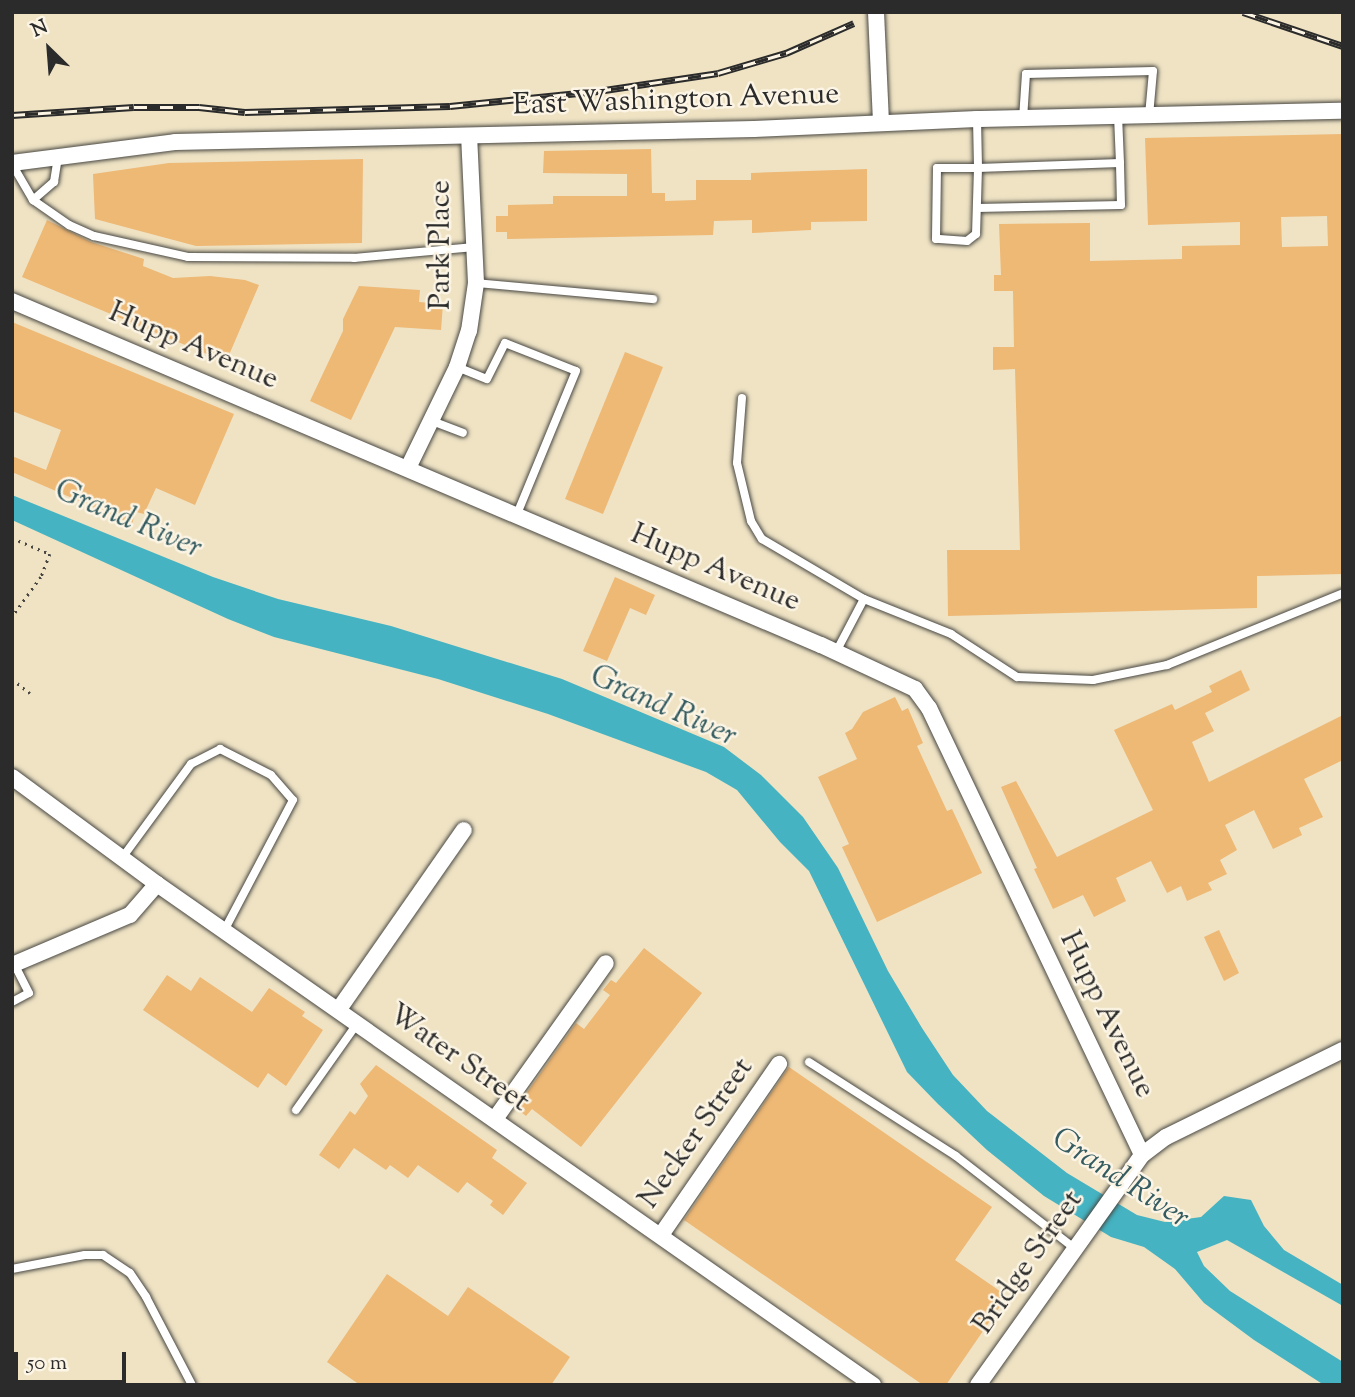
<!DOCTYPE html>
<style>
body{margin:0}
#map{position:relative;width:1355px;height:1397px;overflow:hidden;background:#efe3c4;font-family:"Sorts Mill Goudy",serif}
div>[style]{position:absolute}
.water>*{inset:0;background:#45b3c2}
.building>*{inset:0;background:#eeb875}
.path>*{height:2.5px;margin-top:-1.25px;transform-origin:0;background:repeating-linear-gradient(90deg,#484742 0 2px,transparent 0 7px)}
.roads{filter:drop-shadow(0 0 2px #484742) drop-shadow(0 0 2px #484742)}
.lane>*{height:8px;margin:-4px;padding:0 4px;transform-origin:4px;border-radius:4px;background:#fff}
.street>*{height:16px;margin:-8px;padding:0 8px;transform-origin:8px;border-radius:8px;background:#fff}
.rail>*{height:7px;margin-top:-3.5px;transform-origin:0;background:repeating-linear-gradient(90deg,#fcf5e5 0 13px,#2b2b2b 0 26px);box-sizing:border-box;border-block:2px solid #2b2b2b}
span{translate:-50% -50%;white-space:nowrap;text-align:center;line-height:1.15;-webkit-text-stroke:5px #fcf5e5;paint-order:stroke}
.street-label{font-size:30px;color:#2b2b2b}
.water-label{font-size:32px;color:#345b60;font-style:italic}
.frame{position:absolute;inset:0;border:14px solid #2b2b2b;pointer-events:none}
.north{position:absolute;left:14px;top:14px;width:70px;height:70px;-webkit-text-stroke:5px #fcf5e5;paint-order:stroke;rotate:335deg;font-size:19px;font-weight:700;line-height:28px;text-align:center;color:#2b2b2b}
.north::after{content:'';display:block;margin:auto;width:24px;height:32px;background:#2b2b2b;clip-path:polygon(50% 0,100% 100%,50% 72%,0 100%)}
.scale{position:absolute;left:14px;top:1352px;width:112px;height:32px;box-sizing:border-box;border:4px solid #2b2b2b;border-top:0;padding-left:9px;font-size:21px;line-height:24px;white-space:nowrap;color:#2b2b2b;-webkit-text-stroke:5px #fcf5e5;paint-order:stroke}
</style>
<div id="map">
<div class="water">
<div style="clip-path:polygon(12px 495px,213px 577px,278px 599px,391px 626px,562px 679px,724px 747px,761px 775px,803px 817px,838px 868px,888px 971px,922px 1028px,953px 1075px,987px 1111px,1067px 1173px,1137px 1215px,1165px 1222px,1201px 1217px,1224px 1196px,1251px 1200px,1264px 1226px,1284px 1250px,1343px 1285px,1343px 1306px,1227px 1240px,1197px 1252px,1204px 1266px,1230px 1291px,1343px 1362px,1343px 1385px,1324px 1385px,1254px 1340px,1204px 1303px,1175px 1269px,1144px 1247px,1111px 1237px,1044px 1196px,987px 1150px,938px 1104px,907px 1072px,809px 871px,780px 842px,737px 790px,706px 772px,548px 714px,438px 679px,274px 637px,228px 619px,12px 520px)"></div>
</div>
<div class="building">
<div style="clip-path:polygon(evenodd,1343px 134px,1343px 574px,1257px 576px,1257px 608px,948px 616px,947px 550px,1020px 550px,1015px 369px,993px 370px,993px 347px,1014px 347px,1013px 291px,994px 291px,994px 275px,1001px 275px,999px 224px,1090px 223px,1090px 261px,1182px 259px,1182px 246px,1240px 245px,1240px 222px,1148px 225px,1145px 138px,1343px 134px,1327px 216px,1328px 246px,1282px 247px,1281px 217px,1327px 216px)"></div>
<div style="clip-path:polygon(651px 149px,652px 193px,665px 193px,665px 201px,696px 200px,696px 180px,751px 180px,751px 173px,867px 169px,867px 221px,811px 222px,811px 230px,752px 233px,752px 220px,714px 221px,713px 235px,507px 239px,507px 232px,496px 232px,496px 216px,508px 216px,508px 205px,553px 204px,553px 196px,627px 196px,627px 174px,543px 173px,544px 151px)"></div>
<div style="clip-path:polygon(363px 159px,362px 243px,196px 246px,95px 219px,93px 174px,169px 163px)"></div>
<div style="clip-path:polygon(47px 220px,91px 242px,144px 259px,143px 266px,173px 278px,210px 276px,245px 280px,259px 285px,226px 362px,22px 277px)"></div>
<div style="clip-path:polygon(359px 286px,420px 290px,419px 302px,443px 304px,441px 330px,395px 327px,351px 420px,310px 401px,343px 331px,343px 319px)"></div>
<div style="clip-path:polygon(12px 322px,234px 414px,195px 505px,156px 488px,144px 514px,136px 512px,132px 524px,12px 472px,12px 456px,46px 470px,61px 430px,12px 411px)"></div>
<div style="clip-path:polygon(625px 352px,663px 367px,603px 514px,565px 499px)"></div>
<div style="clip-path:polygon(615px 577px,655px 595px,646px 615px,630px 608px,607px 661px,583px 651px)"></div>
<div style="clip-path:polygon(1241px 670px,1250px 690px,1205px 713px,1214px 731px,1192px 742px,1209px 782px,1343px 715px,1343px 760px,1304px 779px,1323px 817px,1299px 828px,1302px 835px,1273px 849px,1254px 810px,1225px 825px,1237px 850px,1220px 860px,1227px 874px,1208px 883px,1212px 890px,1187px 901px,1181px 886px,1167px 893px,1151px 861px,1116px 878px,1126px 901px,1094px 917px,1083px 895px,1053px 909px,1034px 869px,1037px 868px,1001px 787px,1016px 781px,1057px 857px,1153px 810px,1114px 730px,1172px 704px,1175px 710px,1212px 692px,1209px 686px)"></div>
<div style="clip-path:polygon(895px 697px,902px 711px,908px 708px,923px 743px,917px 746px,947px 811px,952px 809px,982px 873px,877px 922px,842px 847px,849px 844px,818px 777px,857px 759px,845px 733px,852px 729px,863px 712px)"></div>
<div style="clip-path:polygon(1219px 930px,1239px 973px,1224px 981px,1204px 937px)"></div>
<div style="clip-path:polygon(644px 948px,702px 993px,581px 1147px,532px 1109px,526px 1116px,516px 1108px,576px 1023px,584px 1029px,610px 995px,603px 990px,611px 980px,616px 983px)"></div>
<div style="clip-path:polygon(167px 975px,191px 991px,200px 977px,252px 1012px,269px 988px,305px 1012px,302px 1016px,323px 1030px,286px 1086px,268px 1073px,258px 1088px,143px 1010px)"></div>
<div style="clip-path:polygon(376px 1065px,497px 1150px,492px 1158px,527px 1183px,503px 1215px,490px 1205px,493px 1201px,467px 1182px,458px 1193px,418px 1165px,408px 1178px,390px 1165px,386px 1170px,354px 1148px,339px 1169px,319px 1155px,350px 1111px,355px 1115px,368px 1096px,360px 1084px)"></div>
<div style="clip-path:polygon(789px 1067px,992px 1207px,955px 1260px,1007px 1296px,946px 1385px,923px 1385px,684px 1220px)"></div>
<div style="clip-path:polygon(387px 1274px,448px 1316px,468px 1287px,570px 1357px,551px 1385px,360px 1385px,327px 1362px)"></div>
</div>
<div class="path">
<div style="left:12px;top:538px;width:41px;rotate:22.8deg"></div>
<div style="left:50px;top:554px;width:25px;rotate:111deg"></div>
<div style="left:41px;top:577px;width:49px;rotate:125.9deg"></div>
<div style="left:12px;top:679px;width:23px;rotate:38deg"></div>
</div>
<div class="roads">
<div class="lane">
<div style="left:977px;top:119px;width:49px;rotate:88.8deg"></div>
<div style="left:978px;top:168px;width:142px;rotate:-2deg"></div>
<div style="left:1120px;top:163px;width:47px;rotate:-92.4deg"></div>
<div style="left:1023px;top:119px;width:45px;rotate:-86.2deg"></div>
<div style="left:1026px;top:74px;width:127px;rotate:-1.4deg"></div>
<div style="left:1153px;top:71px;width:45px;rotate:95.1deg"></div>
<div style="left:12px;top:164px;width:42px;rotate:59.7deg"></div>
<div style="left:33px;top:200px;width:44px;rotate:34.8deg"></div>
<div style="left:69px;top:225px;width:27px;rotate:24deg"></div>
<div style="left:94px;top:236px;width:96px;rotate:12.6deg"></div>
<div style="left:188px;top:257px;width:166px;rotate:0.3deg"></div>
<div style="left:354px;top:258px;width:121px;rotate:-5.2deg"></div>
<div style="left:937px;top:168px;width:41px"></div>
<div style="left:978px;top:168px;width:66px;rotate:91.7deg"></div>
<div style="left:976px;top:234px;width:11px;rotate:142deg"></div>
<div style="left:967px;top:241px;width:31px;rotate:-176deg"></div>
<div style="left:936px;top:239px;width:71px;rotate:-89.2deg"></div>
<div style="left:33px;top:200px;width:28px;rotate:-41deg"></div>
<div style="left:54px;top:182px;width:25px;rotate:-81deg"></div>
<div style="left:977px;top:208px;width:144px;rotate:-1.2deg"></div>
<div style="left:1121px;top:205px;width:42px;rotate:-91.4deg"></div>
<div style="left:476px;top:283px;width:178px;rotate:5.2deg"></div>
<div style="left:457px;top:367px;width:32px;rotate:22deg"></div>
<div style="left:487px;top:379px;width:40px;rotate:-63.4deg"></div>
<div style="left:505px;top:343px;width:76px;rotate:21.5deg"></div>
<div style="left:576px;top:371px;width:155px;rotate:112.4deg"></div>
<div style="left:742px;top:398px;width:65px;rotate:94.4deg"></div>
<div style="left:737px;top:463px;width:60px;rotate:76.4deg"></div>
<div style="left:751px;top:521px;width:21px;rotate:59deg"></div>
<div style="left:762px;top:539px;width:118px;rotate:30.5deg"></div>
<div style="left:432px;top:421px;width:33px;rotate:21deg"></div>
<div style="left:836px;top:652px;width:60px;rotate:-62.2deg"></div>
<div style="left:864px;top:599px;width:94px;rotate:21.9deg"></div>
<div style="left:951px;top:634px;width:79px;rotate:33.1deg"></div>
<div style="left:1017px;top:677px;width:76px;rotate:2.3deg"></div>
<div style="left:1093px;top:680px;width:76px;rotate:-11.5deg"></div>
<div style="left:1167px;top:665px;width:190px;rotate:-22.2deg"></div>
<div style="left:122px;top:858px;width:117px;rotate:-53.7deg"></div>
<div style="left:191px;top:764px;width:33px;rotate:-27deg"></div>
<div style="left:220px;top:749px;width:57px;rotate:27deg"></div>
<div style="left:271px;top:775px;width:33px;rotate:49deg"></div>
<div style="left:293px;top:800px;width:146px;rotate:117.8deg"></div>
<div style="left:12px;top:1002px;width:19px;rotate:-28deg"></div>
<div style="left:29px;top:993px;width:33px;rotate:-117deg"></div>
<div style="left:809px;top:1062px;width:174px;rotate:32.6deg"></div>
<div style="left:956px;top:1156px;width:150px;rotate:37.9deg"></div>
<div style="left:296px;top:1110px;width:105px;rotate:-54.7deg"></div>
<div style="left:12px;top:1269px;width:74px;rotate:-10.9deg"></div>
<div style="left:85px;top:1255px;width:18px"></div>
<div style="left:103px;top:1255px;width:32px;rotate:34deg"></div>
<div style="left:130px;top:1273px;width:29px;rotate:56deg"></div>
<div style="left:146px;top:1297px;width:99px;rotate:62.4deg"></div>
</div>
<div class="street">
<div style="left:876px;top:12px;width:110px;rotate:87.4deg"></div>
<div style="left:12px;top:163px;width:164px;rotate:-7.3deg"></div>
<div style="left:175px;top:142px;width:579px;rotate:-1.29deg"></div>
<div style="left:754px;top:129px;width:223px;rotate:-2.6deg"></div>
<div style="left:977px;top:119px;width:366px;rotate:-1.3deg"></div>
<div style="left:12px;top:301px;width:879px;rotate:23.04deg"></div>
<div style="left:821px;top:645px;width:104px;rotate:25.1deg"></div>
<div style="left:915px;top:689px;width:24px;rotate:54deg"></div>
<div style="left:929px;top:708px;width:495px;rotate:64.5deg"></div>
<div style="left:408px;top:468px;width:112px;rotate:-64.1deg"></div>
<div style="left:457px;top:367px;width:38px;rotate:-72deg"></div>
<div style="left:469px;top:331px;width:49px;rotate:-81.7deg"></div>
<div style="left:476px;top:283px;width:147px;rotate:-92.7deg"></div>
<div style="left:12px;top:777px;width:180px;rotate:36.4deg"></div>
<div style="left:157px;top:884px;width:874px;rotate:34.98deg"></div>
<div style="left:12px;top:965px;width:128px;rotate:-23deg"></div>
<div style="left:130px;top:915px;width:41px;rotate:-48.9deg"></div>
<div style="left:339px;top:1009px;width:218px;rotate:-55.1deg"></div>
<div style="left:495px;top:1119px;width:191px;rotate:-54.6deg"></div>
<div style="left:661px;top:1235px;width:208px;rotate:-55.4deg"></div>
<div style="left:978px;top:1385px;width:282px;rotate:-54.5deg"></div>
<div style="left:1142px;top:1155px;width:30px;rotate:-37deg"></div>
<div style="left:1166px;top:1137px;width:197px;rotate:-26.2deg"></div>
</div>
</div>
<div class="rail">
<div style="left:1243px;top:12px;width:106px;rotate:18.8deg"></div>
<div style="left:12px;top:115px;width:122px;rotate:-3.8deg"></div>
<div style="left:134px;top:107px;width:65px"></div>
<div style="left:199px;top:107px;width:46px;rotate:6.2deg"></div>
<div style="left:245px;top:112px;width:205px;rotate:-1.7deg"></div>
<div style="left:450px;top:106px;width:149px;rotate:-5.8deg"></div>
<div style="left:598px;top:91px;width:121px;rotate:-8.5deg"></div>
<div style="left:718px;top:73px;width:71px;rotate:-16.4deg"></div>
<div style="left:786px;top:53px;width:74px;rotate:-23.8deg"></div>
</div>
<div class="street-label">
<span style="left:676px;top:101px;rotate:-2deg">East Washington Avenue</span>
<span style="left:442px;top:245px;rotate:-90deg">Park Place</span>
<span style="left:193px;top:347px;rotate:23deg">Hupp Avenue</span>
<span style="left:715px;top:569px;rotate:23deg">Hupp Avenue</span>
<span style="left:1106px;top:1015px;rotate:64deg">Hupp Avenue</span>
<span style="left:458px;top:1059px;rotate:35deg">Water Street</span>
<span style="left:697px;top:1134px;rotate:-55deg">Necker Street</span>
<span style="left:1029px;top:1263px;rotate:-55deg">Bridge Street</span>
</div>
<div class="water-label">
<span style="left:128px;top:520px;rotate:23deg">Grand River</span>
<span style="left:663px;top:707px;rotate:24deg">Grand River</span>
<span style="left:1120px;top:1179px;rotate:33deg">Grand River</span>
</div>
<div class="frame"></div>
<div class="north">N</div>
<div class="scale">50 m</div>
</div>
